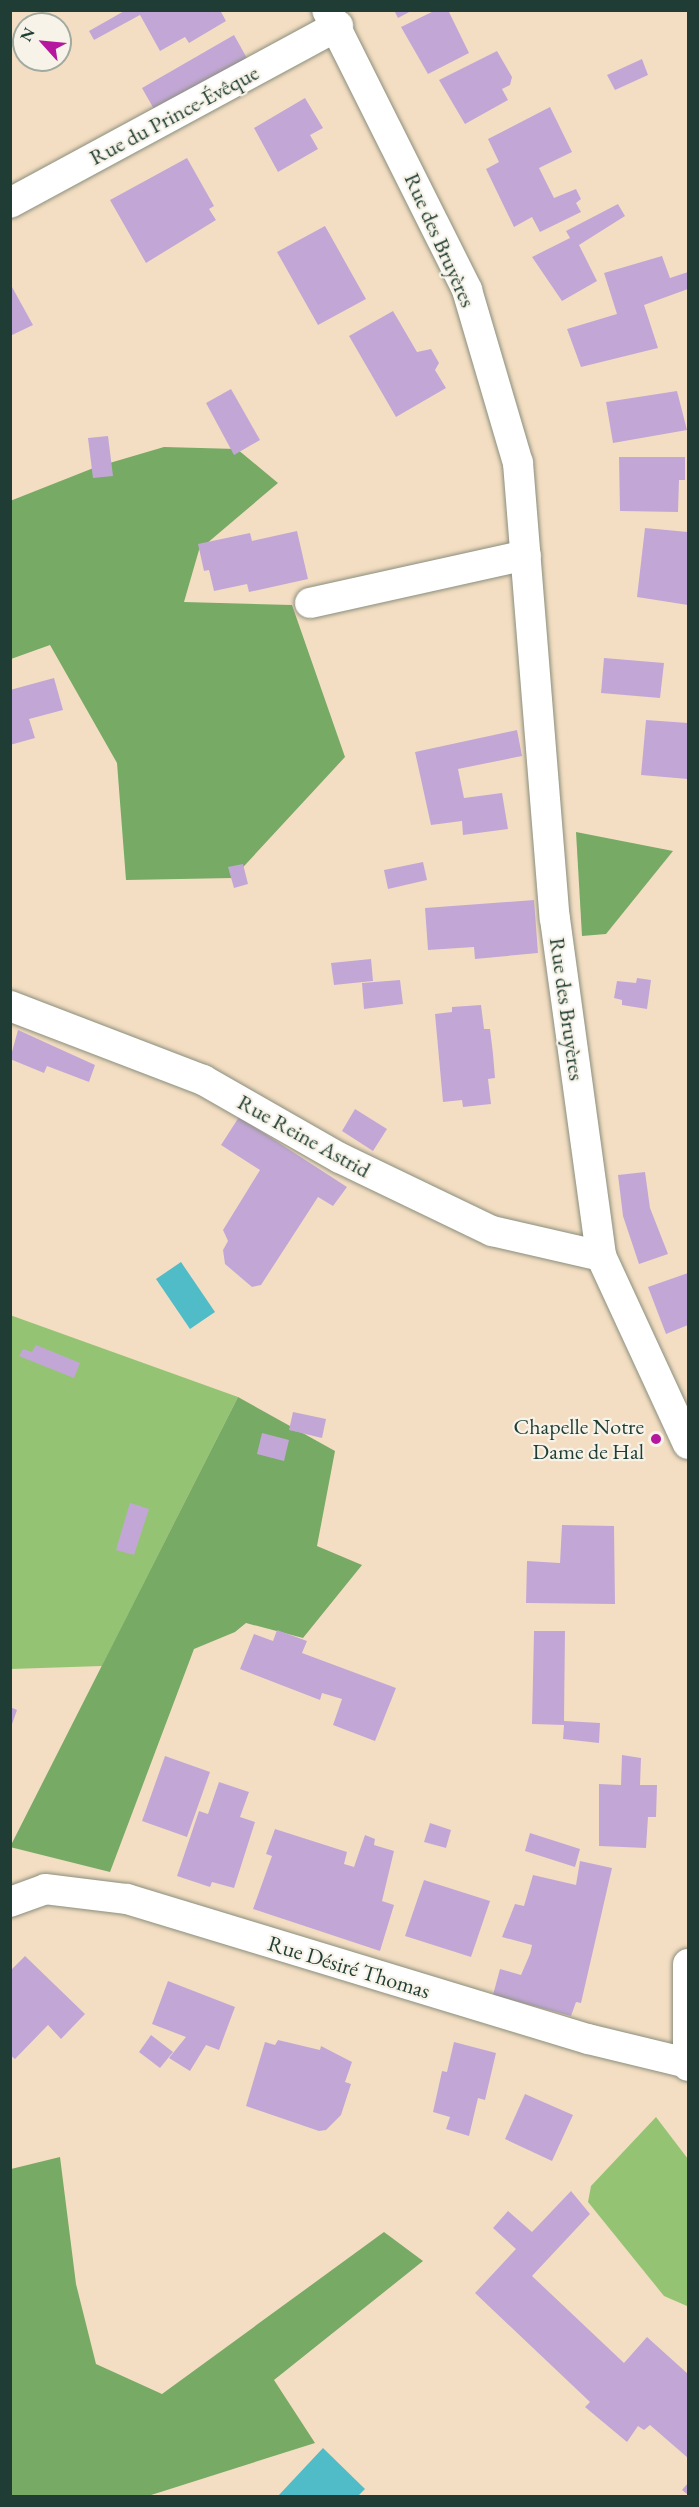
<!DOCTYPE html>
<meta charset="utf-8">
<style>
body{margin:0}
#map{position:relative;width:699px;height:2507px;overflow:hidden;background:#f4dec3;font-family:"EB Garamond",serif}
div>[style]{position:absolute}
.green>*{inset:0;background:#94c473}
.forest>*{inset:0;background:#77aa65}
.water>*{inset:0;background:#4fbcc8}
.building>*{inset:0;background:#c2a7d6}
.roads{filter:drop-shadow(0 0 2px #8a8e7c) drop-shadow(0 0 2px #8a8e7c)}
.minor>*{height:30px;margin:-15px;padding:0 15px;transform-origin:15px;border-radius:15px;background:#fff}
.dots>*{width:16px;height:16px;translate:-50% -50%;box-sizing:border-box;border:3px solid #f7f3e8;border-radius:50%}
span{translate:-50% -50%;white-space:nowrap;text-align:center;line-height:1.15;-webkit-text-stroke:4.5px #f7f3e8;paint-order:stroke}
.street-label{font-size:22px;color:#1f3d34}
.poi-label{font-size:22px;color:#1f3d34}
.right{translate:-100% -50%;text-align:right}
.frame{position:absolute;inset:0;border:12px solid #1f3d34;pointer-events:none}
.north{position:absolute;left:12px;top:12px;width:60px;height:60px;box-sizing:border-box;background:#f7f3e8;border:2px solid #a1aaa0;border-radius:50%;rotate:297deg;font-size:16px;font-weight:700;line-height:24px;text-align:center;color:#1f3d34}
.north::after{content:'';display:block;margin:auto;width:21px;height:27px;background:#b5179e;clip-path:polygon(50% 0,100% 100%,50% 72%,0 100%)}
</style>
<div id="map">
<div class="green">
<div style="clip-path:polygon(10px 1315px,238px 1397px,102px 1666px,11px 1669px)"></div>
<div style="clip-path:polygon(656px 2117px,688px 2159px,687px 2306px,664px 2296px,588px 2202px,591px 2186px)"></div>
</div>
<div class="forest">
<div style="clip-path:polygon(164px 447px,237px 449px,278px 483px,199px 550px,184px 602px,292px 605px,345px 757px,233px 878px,126px 880px,117px 763px,50px 645px,11px 659px,10px 501px,96px 467px)"></div>
<div style="clip-path:polygon(576px 832px,673px 851px,606px 934px,582px 936px)"></div>
<div style="clip-path:polygon(238px 1397px,335px 1451px,317px 1546px,362px 1565px,303px 1638px,246px 1623px,235px 1632px,194px 1649px,110px 1872px,10px 1847px)"></div>
<div style="clip-path:polygon(60px 2157px,76px 2284px,96px 2364px,162px 2394px,384px 2232px,423px 2261px,274px 2380px,315px 2443px,148px 2496px,11px 2496px,11px 2169px)"></div>
</div>
<div class="water">
<div style="clip-path:polygon(181px 1262px,215px 1312px,190px 1329px,156px 1279px)"></div>
<div style="clip-path:polygon(323px 2448px,365px 2489px,358px 2496px,278px 2496px)"></div>
</div>
<div class="building">
<div style="clip-path:polygon(126px 10px,220px 10px,226px 21px,189px 43px,185px 37px,160px 51px,140px 15px,94px 40px,89px 31px)"></div>
<div style="clip-path:polygon(394px 10px,413px 10px,398px 18px)"></div>
<div style="clip-path:polygon(436px 10px,448px 10px,469px 53px,428px 74px,401px 27px)"></div>
<div style="clip-path:polygon(234px 35px,248px 60px,155px 111px,142px 88px)"></div>
<div style="clip-path:polygon(497px 51px,512px 77px,510px 85px,502px 89px,508px 100px,465px 124px,439px 80px)"></div>
<div style="clip-path:polygon(642px 59px,648px 75px,615px 90px,607px 75px)"></div>
<div style="clip-path:polygon(305px 98px,323px 128px,310px 135px,318px 149px,278px 172px,254px 128px)"></div>
<div style="clip-path:polygon(550px 107px,572px 152px,539px 168px,554px 198px,576px 189px,581px 199px,576px 203px,581px 212px,540px 232px,532px 217px,514px 227px,486px 169px,499px 162px,488px 139px)"></div>
<div style="clip-path:polygon(187px 158px,214px 206px,209px 209px,216px 220px,146px 263px,110px 200px)"></div>
<div style="clip-path:polygon(618px 204px,625px 216px,579px 245px,597px 281px,562px 301px,532px 257px,570px 238px,566px 231px)"></div>
<div style="clip-path:polygon(325px 226px,366px 299px,318px 325px,277px 252px)"></div>
<div style="clip-path:polygon(662px 256px,670px 278px,688px 272px,688px 289px,644px 305px,658px 348px,581px 367px,567px 329px,617px 314px,604px 273px)"></div>
<div style="clip-path:polygon(12px 287px,33px 325px,10px 336px,10px 288px)"></div>
<div style="clip-path:polygon(393px 311px,417px 352px,431px 349px,439px 363px,435px 370px,446px 388px,396px 417px,349px 336px)"></div>
<div style="clip-path:polygon(231px 389px,260px 440px,234px 455px,206px 403px)"></div>
<div style="clip-path:polygon(677px 391px,687px 430px,613px 443px,606px 402px)"></div>
<div style="clip-path:polygon(108px 436px,113px 476px,93px 478px,88px 438px)"></div>
<div style="clip-path:polygon(619px 457px,685px 457px,685px 480px,679px 480px,678px 512px,620px 511px)"></div>
<div style="clip-path:polygon(645px 528px,688px 532px,688px 605px,637px 597px)"></div>
<div style="clip-path:polygon(297px 531px,308px 579px,249px 592px,247px 584px,214px 591px,209px 570px,204px 571px,198px 544px,250px 533px,252px 541px)"></div>
<div style="clip-path:polygon(604px 658px,664px 663px,660px 698px,601px 693px)"></div>
<div style="clip-path:polygon(54px 678px,63px 710px,29px 719px,35px 738px,10px 745px,10px 690px)"></div>
<div style="clip-path:polygon(646px 720px,688px 723px,688px 779px,641px 775px)"></div>
<div style="clip-path:polygon(517px 730px,522px 756px,458px 769px,464px 798px,502px 793px,508px 829px,463px 835px,462px 821px,431px 825px,415px 752px)"></div>
<div style="clip-path:polygon(423px 862px,427px 880px,388px 889px,384px 870px)"></div>
<div style="clip-path:polygon(243px 864px,248px 884px,234px 888px,228px 867px)"></div>
<div style="clip-path:polygon(534px 900px,538px 953px,475px 959px,474px 947px,428px 950px,425px 908px)"></div>
<div style="clip-path:polygon(371px 959px,373px 981px,334px 985px,331px 963px)"></div>
<div style="clip-path:polygon(637px 978px,651px 980px,647px 1009px,622px 1005px,622px 1000px,614px 998px,617px 981px,636px 983px)"></div>
<div style="clip-path:polygon(400px 980px,403px 1004px,364px 1009px,362px 983px)"></div>
<div style="clip-path:polygon(481px 1005px,484px 1029px,490px 1029px,493px 1054px,495px 1078px,488px 1079px,491px 1104px,463px 1107px,462px 1100px,443px 1102px,435px 1014px,452px 1012px,452px 1007px)"></div>
<div style="clip-path:polygon(18px 1030px,95px 1065px,89px 1082px,47px 1066px,44px 1073px,10px 1059px)"></div>
<div style="clip-path:polygon(355px 1109px,387px 1129px,373px 1151px,342px 1131px)"></div>
<div style="clip-path:polygon(239px 1117px,347px 1187px,333px 1206px,318px 1197px,261px 1285px,252px 1287px,225px 1264px,223px 1250px,228px 1241px,223px 1230px,260px 1170px,221px 1145px)"></div>
<div style="clip-path:polygon(645px 1172px,650px 1208px,668px 1254px,639px 1264px,623px 1216px,618px 1175px)"></div>
<div style="clip-path:polygon(688px 1273px,688px 1325px,666px 1334px,648px 1287px)"></div>
<div style="clip-path:polygon(36px 1345px,80px 1363px,74px 1378px,19px 1356px,23px 1349px,32px 1352px)"></div>
<div style="clip-path:polygon(293px 1412px,326px 1419px,322px 1438px,289px 1430px)"></div>
<div style="clip-path:polygon(262px 1433px,289px 1440px,284px 1461px,257px 1454px)"></div>
<div style="clip-path:polygon(130px 1503px,149px 1509px,134px 1555px,116px 1550px)"></div>
<div style="clip-path:polygon(562px 1525px,614px 1526px,615px 1604px,526px 1603px,527px 1561px,560px 1563px)"></div>
<div style="clip-path:polygon(277px 1630px,307px 1641px,302px 1653px,396px 1688px,375px 1741px,333px 1725px,342px 1699px,322px 1693px,320px 1700px,240px 1669px,254px 1634px,273px 1641px)"></div>
<div style="clip-path:polygon(534px 1631px,565px 1631px,564px 1721px,600px 1723px,599px 1743px,563px 1739px,564px 1725px,532px 1724px)"></div>
<div style="clip-path:polygon(10px 1707px,17px 1710px,11px 1727px,10px 1727px)"></div>
<div style="clip-path:polygon(622px 1755px,641px 1758px,640px 1785px,657px 1785px,656px 1817px,648px 1817px,646px 1848px,599px 1846px,599px 1784px,621px 1785px)"></div>
<div style="clip-path:polygon(165px 1756px,210px 1772px,187px 1837px,142px 1821px)"></div>
<div style="clip-path:polygon(219px 1782px,249px 1792px,240px 1817px,255px 1822px,234px 1888px,212px 1882px,210px 1887px,177px 1876px,199px 1811px,208px 1814px)"></div>
<div style="clip-path:polygon(430px 1823px,451px 1830px,446px 1848px,424px 1842px)"></div>
<div style="clip-path:polygon(275px 1829px,347px 1852px,344px 1864px,354px 1867px,365px 1835px,375px 1839px,374px 1845px,394px 1851px,382px 1901px,394px 1905px,380px 1951px,253px 1909px,272px 1856px,266px 1854px)"></div>
<div style="clip-path:polygon(530px 1833px,580px 1849px,575px 1867px,525px 1851px)"></div>
<div style="clip-path:polygon(580px 1861px,612px 1868px,581px 2003px,576px 2002px,571px 2016px,493px 1995px,500px 1969px,521px 1975px,530px 1954px,532px 1945px,502px 1937px,515px 1904px,524px 1906px,533px 1875px,576px 1885px)"></div>
<div style="clip-path:polygon(424px 1880px,490px 1901px,471px 1957px,405px 1936px)"></div>
<div style="clip-path:polygon(25px 1956px,85px 2014px,61px 2039px,48px 2025px,15px 2059px,10px 2055px,10px 1971px)"></div>
<div style="clip-path:polygon(168px 1981px,235px 2007px,219px 2050px,206px 2045px,190px 2071px,169px 2058px,186px 2037px,152px 2024px)"></div>
<div style="clip-path:polygon(151px 2035px,173px 2052px,160px 2068px,139px 2052px)"></div>
<div style="clip-path:polygon(278px 2040px,320px 2050px,321px 2046px,352px 2062px,345px 2082px,351px 2084px,341px 2115px,326px 2130px,319px 2131px,246px 2106px,265px 2042px,275px 2045px)"></div>
<div style="clip-path:polygon(454px 2042px,496px 2053px,485px 2100px,478px 2098px,469px 2136px,446px 2129px,450px 2117px,433px 2112px,442px 2071px,447px 2072px)"></div>
<div style="clip-path:polygon(525px 2094px,573px 2115px,552px 2161px,505px 2139px)"></div>
<div style="clip-path:polygon(571px 2191px,590px 2214px,532px 2276px,624px 2363px,647px 2337px,688px 2374px,688px 2458px,650px 2425px,644px 2430px,638px 2426px,627px 2442px,585px 2407px,590px 2402px,475px 2293px,516px 2249px,493px 2228px,508px 2211px,532px 2232px)"></div>
<div style="clip-path:polygon(688px 2483px,688px 2495px,682px 2490px)"></div>
</div>
<div class="roads">
<div class="minor">
<div style="left:327px;top:10px;width:313px;rotate:63.4deg"></div>
<div style="left:467px;top:290px;width:180px;rotate:73.6deg"></div>
<div style="left:518px;top:463px;width:457px;rotate:85.4deg"></div>
<div style="left:555px;top:919px;width:340px;rotate:82.2deg"></div>
<div style="left:601px;top:1256px;width:207px;rotate:65.2deg"></div>
<div style="left:10px;top:203px;width:373px;rotate:-28.4deg"></div>
<div style="left:310px;top:603px;width:221px;rotate:-12.5deg"></div>
<div style="left:10px;top:1006px;width:207px;rotate:21deg"></div>
<div style="left:203px;top:1080px;width:158px;rotate:29.7deg"></div>
<div style="left:340px;top:1158px;width:169px;rotate:25.7deg"></div>
<div style="left:492px;top:1231px;width:112px;rotate:12.9deg"></div>
<div style="left:10px;top:1902px;width:37px;rotate:-20deg"></div>
<div style="left:45px;top:1889px;width:83px;rotate:7deg"></div>
<div style="left:127px;top:1899px;width:482px;rotate:16.9deg"></div>
<div style="left:588px;top:2039px;width:102px;rotate:13.6deg"></div>
<div style="left:688px;top:1964px;width:102px;rotate:90deg"></div>
</div>
</div>
<div class="dots">
<div style="left:656px;top:1439px;background:#b5179e"></div>
</div>
<div class="street-label">
<span style="left:174px;top:115px;rotate:-28deg">Rue du Prince-Évêque</span>
<span style="left:440px;top:240px;rotate:66deg">Rue des Bruyères</span>
<span style="left:567px;top:1009px;rotate:82deg">Rue des Bruyères</span>
<span style="left:304px;top:1136px;rotate:29deg">Rue Reine Astrid</span>
<span style="left:349px;top:1967px;rotate:17deg">Rue Désiré Thomas</span>
</div>
<div class="poi-label">
<span class="right" style="left:644px;top:1439px">Chapelle Notre<br>Dame de Hal</span>
</div>
<div class="frame"></div>
<div class="north">N</div>
</div>
